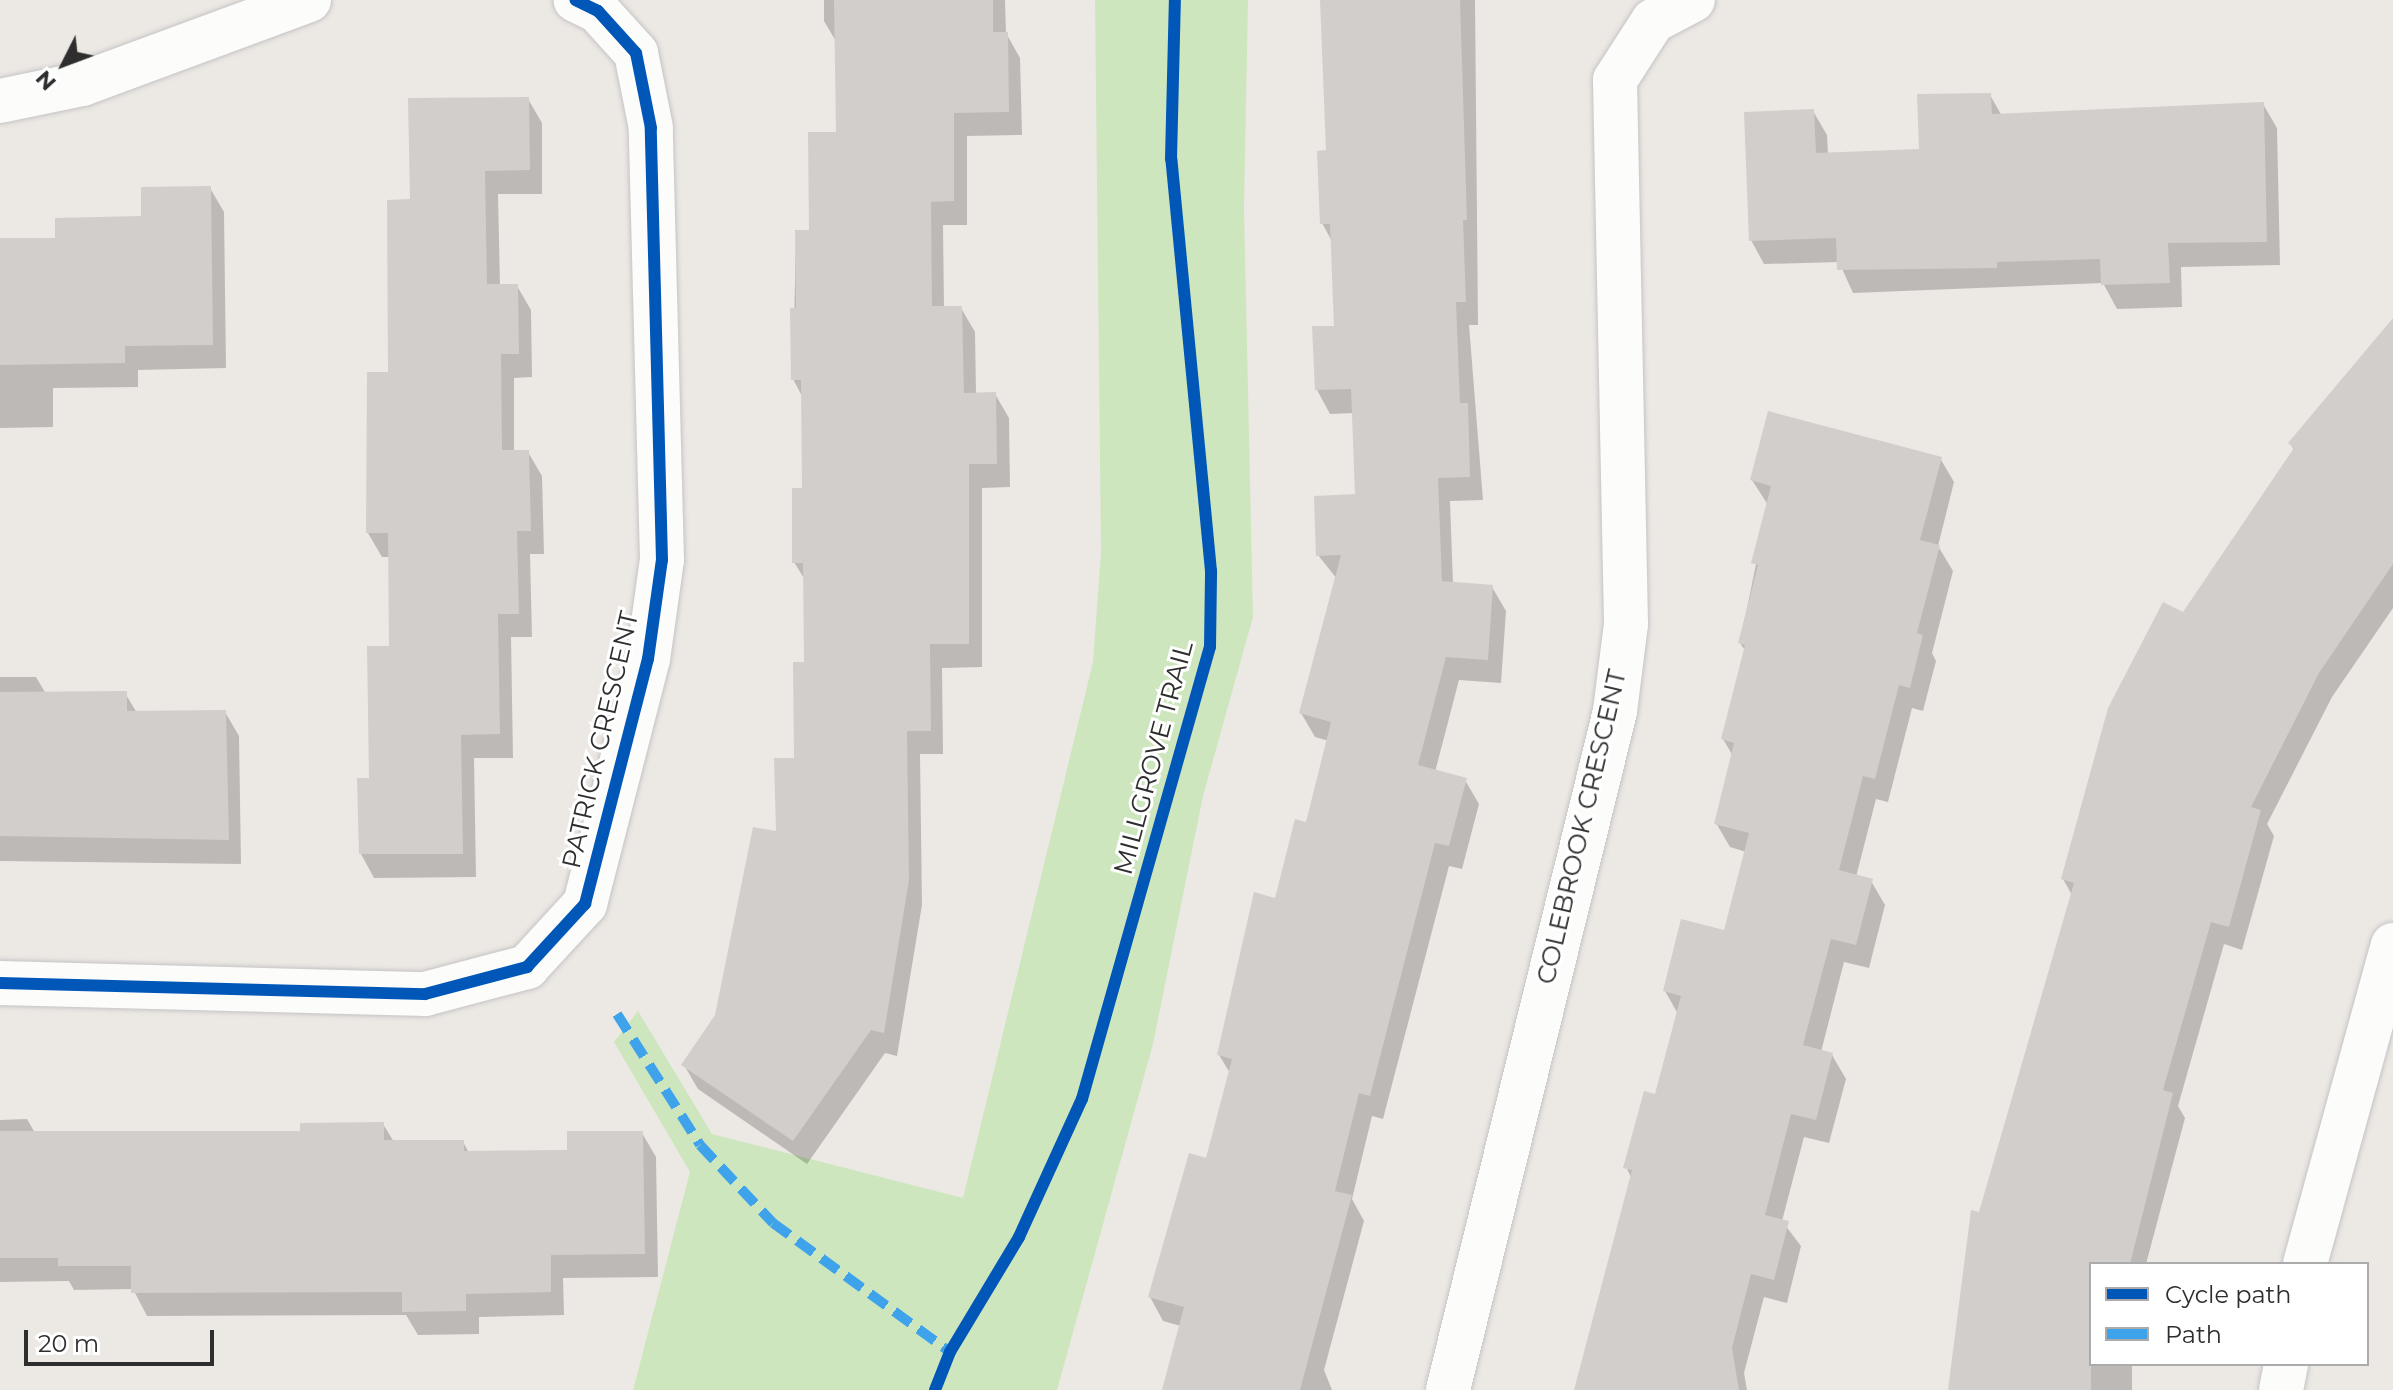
<!DOCTYPE html>
<style>
body{margin:0}
#map{position:relative;width:2393px;height:1390px;overflow:hidden;background:#ece8e4;font-family:Montserrat,sans-serif}
div>[style]{position:absolute}
.green>*{inset:0;background:#cee6be}
.shadow>*{inset:0;background:#0003}
.building>*{inset:0;background:#d1cecb}
.roads{filter:drop-shadow(0 0 2px #c5c4c5) drop-shadow(0 0 2px #c5c4c5)}
.street>*{height:44px;margin:-22px;padding:0 22px;transform-origin:22px;border-radius:22px;background:#fcfcfb}
.secondary>*{height:44px;margin:-22px;padding:0 22px;transform-origin:22px;border-radius:22px;background:#fcfcfb}
.quiet>*{height:10px;margin-top:-5px;transform-origin:0;background:repeating-linear-gradient(90deg,#3ea3eb 0 20px,transparent 0 30px)}
.cycleway>*{height:12px;margin:-6px;padding:0 6px;transform-origin:6px;border-radius:6px;background:#0057b8}
span{translate:-50% -50%;white-space:nowrap;text-align:center;line-height:1.15;-webkit-text-stroke:6px #fff;paint-order:stroke}
.street-label{font-size:26px;color:#2e2e2e}
.legend{position:absolute;left:2089px;top:1262px;width:280px;height:104px;box-sizing:border-box;background:#fff;border:2px solid #ababab;margin:0;padding:10px 14px;list-style:none;font-size:24px;color:#2e2e2e}
.legend li{display:flex;align-items:center;gap:16px;height:40px}
.legend b{width:40px;border:2px solid #ababab}
.north{position:absolute;left:24px;top:24px;width:80px;height:80px;-webkit-text-stroke:6px #fff;paint-order:stroke;rotate:228deg;font-size:22px;font-weight:700;line-height:32px;text-align:center;color:#2e2e2e}
.north::after{content:'';display:block;margin:auto;width:28px;height:36px;background:#2e2e2e;clip-path:polygon(50% 0,100% 100%,50% 72%,0 100%)}
.scale{position:absolute;left:24px;top:1330px;width:190px;height:36px;box-sizing:border-box;border:4px solid #2e2e2e;border-top:0;padding-left:10px;font-size:24px;line-height:28px;white-space:nowrap;color:#2e2e2e;-webkit-text-stroke:6px #fff;paint-order:stroke}
</style>
<div id="map">
<div class="green">
<div style="clip-path:polygon(1095px 0,1248px 0,1244px 208px,1253px 617px,1203px 796px,1153px 1044px,1057px 1390px,633px 1390px,690px 1172px,614px 1042px,638px 1011px,712px 1134px,963px 1198px,1093px 662px,1101px 553px)"></div>
</div>
<div class="shadow">
<div style="clip-path:polygon(824px 0,1005px 0,1006px 33px,1020px 58px,1022px 135px,967px 136px,967px 225px,943px 225px,944px 308px,961px 308px,975px 332px,976px 395px,995px 394px,1009px 418px,1010px 487px,982px 488px,982px 667px,942px 668px,943px 754px,920px 754px,922px 905px,897px 1056px,885px 1053px,807px 1164px,698px 1089px,684px 1065px,717px 1016px,778px 834px,796px 760px,806px 664px,805px 580px,794px 562px,804px 490px,803px 398px,793px 379px,796px 232px,811px 232px,839px 133px,837px 43px,824px 21px)"></div>
<div style="clip-path:polygon(1322px 0,1475px 0,1478px 325px,1469px 325px,1483px 500px,1450px 501px,1453px 584px,1492px 587px,1506px 611px,1501px 683px,1459px 680px,1435px 772px,1465px 780px,1479px 804px,1462px 869px,1449px 866px,1383px 1119px,1372px 1116px,1352px 1199px,1364px 1221px,1324px 1370px,1332px 1390px,1164px 1390px,1181px 1326px,1163px 1321px,1150px 1297px,1208px 1160px,1230px 1073px,1219px 1055px,1307px 824px,1329px 741px,1315px 737px,1301px 713px,1337px 579px,1318px 555px,1357px 496px,1354px 413px,1330px 414px,1317px 390px,1336px 328px,1333px 243px,1322px 223px,1328px 152px)"></div>
<div style="clip-path:polygon(1990px 95px,2002px 116px,2263px 104px,2277px 128px,2280px 265px,2181px 267px,2182px 307px,2117px 309px,2103px 283px,1853px 293px,1839px 262px,1764px 264px,1751px 240px,1813px 111px,1827px 135px,1828px 154px,1921px 151px)"></div>
<div style="clip-path:polygon(528px 99px,542px 123px,542px 194px,498px 194px,500px 286px,517px 286px,531px 310px,532px 377px,514px 378px,514px 452px,528px 452px,542px 476px,544px 554px,530px 554px,532px 637px,511px 637px,513px 758px,474px 758px,476px 877px,374px 878px,361px 854px,391px 648px,390px 557px,382px 557px,368px 533px,412px 201px)"></div>
<div style="clip-path:polygon(210px 188px,224px 212px,226px 368px,138px 370px,138px 387px,53px 388px,53px 427px,0 428px,0 240px,57px 240px,144px 218px)"></div>
<div style="clip-path:polygon(2393px 319px,2393px 608px,2332px 697px,2267px 824px,2274px 836px,2242px 950px,2224px 944px,2178px 1106px,2185px 1118px,2146px 1264px,2091px 1264px,2091px 1364px,2132px 1364px,2132px 1390px,1950px 1390px,1973px 1213px,1981px 1214px,2072px 895px,2063px 879px,2183px 614px,2294px 450px,2290px 443px)"></div>
<div style="clip-path:polygon(1940px 458px,1954px 482px,1938px 546px,1953px 571px,1932px 653px,1936px 661px,1923px 711px,1912px 708px,1888px 802px,1876px 799px,1856px 877px,1871px 881px,1885px 905px,1869px 968px,1844px 962px,1821px 1052px,1832px 1055px,1846px 1079px,1829px 1143px,1804px 1137px,1782px 1221px,1801px 1246px,1787px 1303px,1764px 1297px,1744px 1373px,1747px 1390px,1576px 1390px,1632px 1179px,1626px 1167px,1657px 1097px,1678px 1014px,1665px 991px,1725px 932px,1746px 852px,1730px 847px,1716px 823px,1733px 756px,1723px 739px,1746px 652px,1740px 643px,1768px 505px,1752px 480px)"></div>
<div style="clip-path:polygon(0 677px,36px 677px,46px 694px,125px 693px,137px 713px,225px 712px,239px 736px,241px 864px,0 861px)"></div>
<div style="clip-path:polygon(27px 1119px,35px 1133px,302px 1133px,383px 1124px,394px 1142px,463px 1142px,469px 1153px,569px 1152px,642px 1133px,656px 1157px,658px 1277px,563px 1278px,564px 1315px,479px 1317px,479px 1334px,418px 1335px,406px 1315px,147px 1316px,133px 1289px,74px 1290px,69px 1281px,0 1282px,0 1120px)"></div>
</div>
<div class="building">
<div style="clip-path:polygon(834px 0,993px 0,993px 32px,1008px 32px,1009px 112px,954px 113px,954px 201px,931px 202px,932px 306px,962px 306px,964px 393px,996px 392px,997px 464px,969px 464px,969px 644px,930px 644px,931px 731px,907px 731px,909px 880px,884px 1033px,871px 1030px,793px 1141px,681px 1065px,715px 1015px,753px 827px,776px 831px,774px 758px,794px 758px,793px 662px,804px 662px,803px 563px,792px 563px,792px 488px,802px 488px,801px 380px,791px 380px,790px 308px,796px 308px,795px 230px,809px 230px,808px 132px,836px 132px)"></div>
<div style="clip-path:polygon(1320px 0,1460px 0,1467px 220px,1463px 220px,1466px 302px,1456px 302px,1460px 403px,1468px 403px,1470px 477px,1438px 478px,1442px 581px,1493px 585px,1488px 660px,1446px 657px,1418px 765px,1467px 778px,1449px 846px,1435px 843px,1370px 1096px,1359px 1093px,1335px 1191px,1352px 1195px,1300px 1390px,1162px 1390px,1184px 1307px,1148px 1297px,1189px 1153px,1206px 1158px,1232px 1059px,1217px 1055px,1254px 892px,1275px 898px,1295px 819px,1306px 822px,1331px 722px,1299px 713px,1341px 555px,1316px 556px,1314px 496px,1355px 494px,1351px 389px,1315px 390px,1312px 326px,1334px 326px,1330px 224px,1320px 224px,1317px 151px,1326px 150px)"></div>
<div style="clip-path:polygon(1991px 93px,1992px 114px,2264px 102px,2267px 242px,2168px 243px,2170px 283px,2101px 285px,2100px 259px,1997px 262px,1997px 268px,1837px 270px,1836px 238px,1749px 241px,1744px 112px,1814px 109px,1816px 153px,1919px 149px,1917px 94px)"></div>
<div style="clip-path:polygon(529px 97px,530px 170px,485px 171px,487px 284px,518px 284px,519px 354px,501px 354px,502px 450px,529px 450px,531px 531px,517px 531px,519px 614px,498px 614px,500px 734px,461px 735px,463px 854px,359px 854px,357px 778px,369px 778px,367px 646px,389px 646px,388px 533px,366px 533px,367px 372px,388px 372px,387px 200px,410px 199px,408px 98px)"></div>
<div style="clip-path:polygon(211px 186px,213px 345px,125px 346px,125px 363px,0 365px,0 238px,55px 238px,55px 218px,141px 216px,141px 187px)"></div>
<div style="clip-path:polygon(2393px 318px,2393px 564px,2319px 673px,2251px 807px,2261px 810px,2229px 927px,2211px 922px,2163px 1090px,2173px 1093px,2130px 1264px,2091px 1264px,2091px 1390px,1948px 1390px,1971px 1210px,1979px 1212px,2074px 883px,2061px 879px,2108px 708px,2163px 602px,2183px 612px,2294px 448px,2288px 443px)"></div>
<div style="clip-path:polygon(1768px 411px,1942px 457px,1920px 540px,1940px 545px,1917px 633px,1923px 635px,1910px 688px,1899px 685px,1875px 779px,1863px 776px,1839px 870px,1873px 879px,1856px 945px,1831px 939px,1803px 1045px,1833px 1053px,1816px 1120px,1791px 1114px,1765px 1215px,1789px 1221px,1774px 1280px,1751px 1274px,1732px 1348px,1739px 1390px,1574px 1390px,1632px 1170px,1623px 1168px,1644px 1091px,1655px 1094px,1681px 996px,1663px 991px,1681px 919px,1724px 930px,1749px 833px,1714px 824px,1734px 743px,1721px 739px,1745px 645px,1738px 643px,1758px 565px,1751px 563px,1771px 486px,1750px 480px)"></div>
<div style="clip-path:polygon(127px 691px,127px 711px,226px 710px,229px 840px,0 836px,0 692px)"></div>
<div style="clip-path:polygon(384px 1122px,384px 1140px,464px 1140px,464px 1151px,567px 1150px,567px 1131px,643px 1131px,645px 1254px,551px 1255px,551px 1292px,466px 1294px,466px 1311px,402px 1312px,402px 1292px,131px 1293px,131px 1266px,58px 1266px,58px 1258px,0 1258px,0 1131px,300px 1131px,300px 1123px)"></div>
</div>
<div class="roads">
<div class="street">
<div style="left:0;top:101px;width:84px;rotate:-11.7deg"></div>
<div style="left:82px;top:84px;width:242px;rotate:-20.3deg"></div>
<div style="left:0;top:983px;width:425px;rotate:1.5deg"></div>
<div style="left:425px;top:994px;width:106px;rotate:-14.8deg"></div>
<div style="left:527px;top:967px;width:86px;rotate:-47.4deg"></div>
<div style="left:585px;top:904px;width:253px;rotate:-75.6deg"></div>
<div style="left:648px;top:659px;width:100px;rotate:-82deg"></div>
<div style="left:662px;top:560px;width:432px;rotate:-91.5deg"></div>
<div style="left:651px;top:128px;width:76px;rotate:-101.3deg"></div>
<div style="left:636px;top:53px;width:57px;rotate:-132.1deg"></div>
<div style="left:598px;top:11px;width:25px;rotate:-154deg"></div>
<div style="left:1448px;top:1390px;width:699px;rotate:-76.18deg"></div>
<div style="left:1615px;top:711px;width:88px;rotate:-82.8deg"></div>
<div style="left:1626px;top:624px;width:544px;rotate:-91.16deg"></div>
<div style="left:1615px;top:80px;width:70px;rotate:-57.2deg"></div>
<div style="left:1653px;top:21px;width:45px;rotate:-27.7deg"></div>
</div>
<div class="secondary">
<div style="left:2305px;top:1264px;width:331px;rotate:-74.6deg"></div>
<div style="left:2281px;top:1390px;width:26px;rotate:-79deg"></div>
</div>
</div>
<div class="quiet">
<div style="left:617px;top:1014px;width:155px;rotate:57.6deg"></div>
<div style="left:700px;top:1145px;width:107px;rotate:46.9deg"></div>
<div style="left:773px;top:1223px;width:219px;rotate:36.1deg"></div>
</div>
<div class="cycleway">
<div style="left:0;top:983px;width:425px;rotate:1.5deg"></div>
<div style="left:425px;top:994px;width:106px;rotate:-14.8deg"></div>
<div style="left:527px;top:967px;width:86px;rotate:-47.4deg"></div>
<div style="left:585px;top:904px;width:253px;rotate:-75.6deg"></div>
<div style="left:648px;top:659px;width:100px;rotate:-82deg"></div>
<div style="left:662px;top:560px;width:432px;rotate:-91.5deg"></div>
<div style="left:651px;top:128px;width:76px;rotate:-101.3deg"></div>
<div style="left:636px;top:53px;width:57px;rotate:-132.1deg"></div>
<div style="left:598px;top:11px;width:25px;rotate:-154deg"></div>
<div style="left:935px;top:1390px;width:41px;rotate:-68.5deg"></div>
<div style="left:950px;top:1352px;width:134px;rotate:-59deg"></div>
<div style="left:1019px;top:1237px;width:152px;rotate:-65.5deg"></div>
<div style="left:1082px;top:1099px;width:470px;rotate:-74.2deg"></div>
<div style="left:1210px;top:647px;width:76px;rotate:-89.2deg"></div>
<div style="left:1211px;top:571px;width:414px;rotate:-95.5deg"></div>
<div style="left:1171px;top:159px;width:159px;rotate:-88.6deg"></div>
</div>
<div class="street-label">
<span style="left:601px;top:740px;rotate:-77deg">PATRICK CRESCENT</span>
<span style="left:1154px;top:758px;rotate:-75deg">MILLGROVE TRAIL</span>
<span style="left:1582px;top:827px;rotate:-77deg">COLEBROOK CRESCENT</span>
</div>
<ul class="legend">
<li><b style="height:10px;background:#0057b8"></b>Cycle path</li>
<li><b style="height:10px;background:#3ea3eb"></b>Path</li>
</ul>
<div class="north">N</div>
<div class="scale">20 m</div>
</div>
